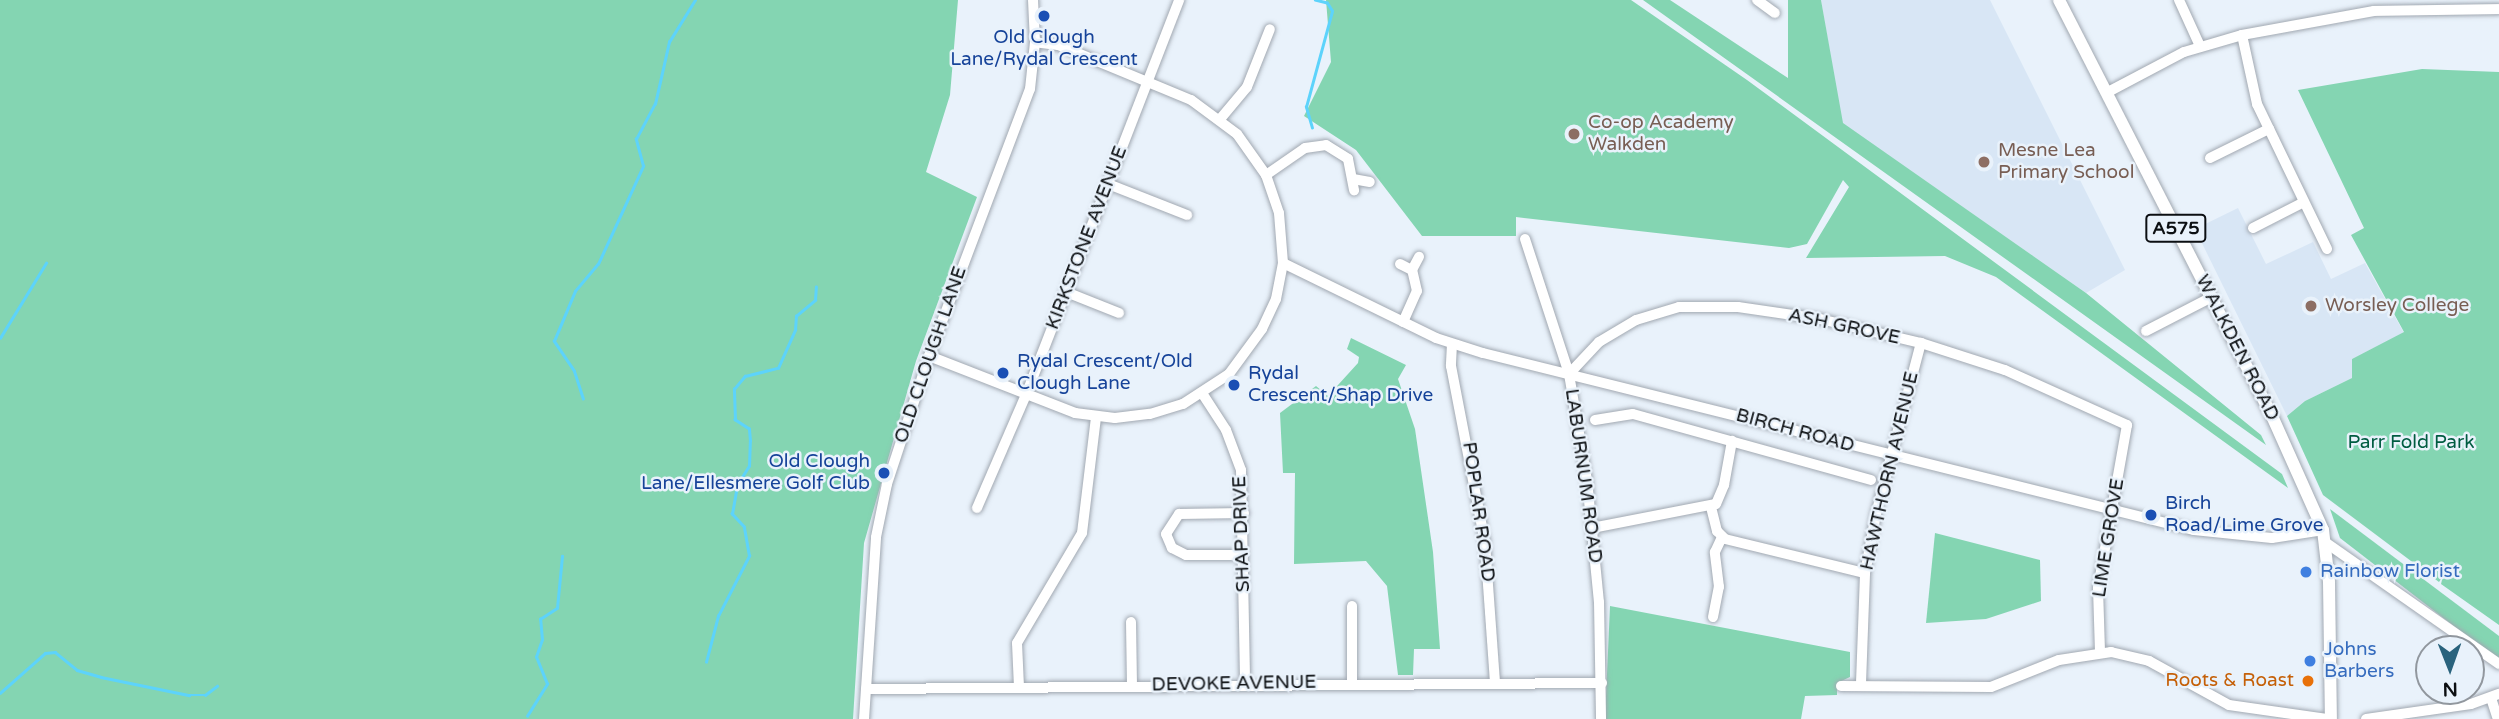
<!DOCTYPE html>
<style>
body{margin:0}
#map{position:relative;width:2499px;height:719px;overflow:hidden;background:#e9f2fb;font-family:"Varela Round",sans-serif}
div>[style]{position:absolute}
.built>*{inset:0;background:#d8e6f5}
.green>*{inset:0;background:#84d5b2}
.stream>*{height:2.5px;margin:-1.25px;padding:0 1.25px;transform-origin:1.25px;border-radius:1.25px;background:#5dd3fb}
.roads{filter:drop-shadow(0 0 2px #a1a8b1) drop-shadow(0 0 2px #a1a8b1)}
.minor>*{height:10px;margin:-5px;padding:0 5px;transform-origin:5px;border-radius:5px;background:#fff}
.major>*{height:12px;margin:-6px;padding:0 6px;transform-origin:6px;border-radius:6px;background:#fff}
.dots>*{width:19px;height:19px;translate:-50% -50%;box-sizing:border-box;border:4px solid #e9f2fb;border-radius:50%}
span{translate:-50% -50%;white-space:nowrap;text-align:center;line-height:1.15;-webkit-text-stroke:5px #e9f2fb;paint-order:stroke}
.shield-label span{padding:2px 5px;background:#e9f2fb;border:2px solid;border-radius:5px;-webkit-text-stroke-width:0}
.shield-label{font-size:18px;color:#0c0f12;font-weight:700}
.transit-label{font-size:19px;color:#164399}
.left{translate:0 -50%;text-align:left}
.right{translate:-100% -50%;text-align:right}
.education-label{font-size:19px;color:#785e54}
.street-label{font-size:19px;color:#0c0f12}
.park-label{font-size:19px;color:#005c41}
.shop-label{font-size:19px;color:#366cbe}
.food-label{font-size:19px;color:#c56008}
.north{position:absolute;left:2415px;top:635px;width:70px;height:70px;box-sizing:border-box;background:#e9f2fb;border:2px solid #91979e;border-radius:50%;rotate:179deg;font-size:19px;font-weight:700;line-height:28px;text-align:center;color:#0c0f12}
.north::after{content:'';display:block;margin:auto;width:24px;height:32px;background:#2a637d;clip-path:polygon(50% 0,100% 100%,50% 72%,0 100%)}
</style>
<div id="map">
<div class="built">
<div style="clip-path:polygon(1821px 0,1990px 0,2125px 270px,2086px 293px,1842px 123px)"></div>
<div style="clip-path:polygon(2238px 208px,2266px 264px,2313px 242px,2331px 279px,2365px 263px,2404px 333px,2352px 359px,2352px 378px,2305px 401px,2287px 416px,2195px 229px)"></div>
</div>
<div class="green">
<div style="clip-path:polygon(0 0,958px 0,950px 95px,926px 172px,977px 197px,916px 361px,864px 543px,853px 719px,0 719px)"></div>
<div style="clip-path:polygon(1326px 0,1631px 0,1747px 80px,2282px 474px,2288px 488px,1996px 277px,1945px 256px,1806px 258px,1849px 187px,1843px 180px,1807px 244px,1789px 248px,1516px 217px,1516px 236px,1422px 236px,1356px 150px,1304px 116px,1331px 62px)"></div>
<div style="clip-path:polygon(1643px 0,1670px 0,1788px 78px,1788px 0,1821px 0,1843px 123px,2086px 293px,2261px 435px,2266px 445px)"></div>
<div style="clip-path:polygon(2422px 69px,2499px 72px,2499px 625px,2441px 584px,2443px 576px,2439px 582px,2323px 495px,2287px 416px,2305px 401px,2352px 378px,2352px 359px,2404px 332px,2351px 235px,2364px 228px,2298px 90px)"></div>
<div style="clip-path:polygon(1351px 338px,1406px 365px,1398px 379px,1415px 429px,1433px 552px,1440px 649px,1414px 649px,1413px 675px,1398px 675px,1387px 586px,1366px 561px,1294px 564px,1295px 473px,1283px 473px,1280px 413px,1316px 386px,1328px 396px,1358px 363px,1359px 357px,1347px 349px)"></div>
<div style="clip-path:polygon(2330px 509px,2499px 636px,2499px 661px,2340px 538px)"></div>
<div style="clip-path:polygon(1935px 533px,2040px 560px,2041px 601px,1986px 619px,1926px 623px)"></div>
<div style="clip-path:polygon(1610px 606px,1850px 652px,1850px 677px,1837px 683px,1837px 695px,1805px 696px,1801px 719px,1605px 719px)"></div>
</div>
<div class="stream">
<div style="left:1312px;top:128px;width:22px;rotate:-106deg"></div>
<div style="left:1306px;top:107px;width:99px;rotate:-74.8deg"></div>
<div style="left:1332px;top:11px;width:9px;rotate:-122deg"></div>
<div style="left:1327px;top:3px;width:12px;rotate:-166deg"></div>
<div style="left:0;top:338px;width:88px;rotate:-58.5deg"></div>
<div style="left:583px;top:399px;width:29px;rotate:-108deg"></div>
<div style="left:574px;top:371px;width:36px;rotate:-124deg"></div>
<div style="left:554px;top:341px;width:54px;rotate:-67.2deg"></div>
<div style="left:575px;top:291px;width:35px;rotate:-50deg"></div>
<div style="left:598px;top:264px;width:108px;rotate:-65.3deg"></div>
<div style="left:643px;top:166px;width:28px;rotate:-105deg"></div>
<div style="left:636px;top:139px;width:40px;rotate:-62deg"></div>
<div style="left:655px;top:104px;width:64px;rotate:-77.3deg"></div>
<div style="left:669px;top:42px;width:49px;rotate:-58.2deg"></div>
<div style="left:706px;top:662px;width:48px;rotate:-75.4deg"></div>
<div style="left:718px;top:616px;width:68px;rotate:-62.7deg"></div>
<div style="left:749px;top:556px;width:29px;rotate:-100deg"></div>
<div style="left:744px;top:527px;width:18px;rotate:-133deg"></div>
<div style="left:732px;top:514px;width:29px;rotate:-80deg"></div>
<div style="left:737px;top:485px;width:22px;rotate:-58deg"></div>
<div style="left:749px;top:466px;width:25px;rotate:-88deg"></div>
<div style="left:750px;top:441px;width:12px;rotate:-95deg"></div>
<div style="left:749px;top:429px;width:17px;rotate:-147deg"></div>
<div style="left:735px;top:420px;width:31px;rotate:-92deg"></div>
<div style="left:734px;top:389px;width:17px;rotate:-50deg"></div>
<div style="left:745px;top:376px;width:34px;rotate:-14deg"></div>
<div style="left:778px;top:368px;width:42px;rotate:-65.9deg"></div>
<div style="left:795px;top:330px;width:14px;rotate:-86deg"></div>
<div style="left:796px;top:316px;width:25px;rotate:-40deg"></div>
<div style="left:815px;top:300px;width:13px;rotate:-86deg"></div>
<div style="left:0;top:693px;width:60px;rotate:-41.6deg"></div>
<div style="left:45px;top:653px;width:10px;rotate:-6deg"></div>
<div style="left:55px;top:652px;width:28px;rotate:39deg"></div>
<div style="left:77px;top:670px;width:25px;rotate:16deg"></div>
<div style="left:101px;top:677px;width:90px;rotate:11.6deg"></div>
<div style="left:189px;top:695px;width:16px"></div>
<div style="left:205px;top:695px;width:15px;rotate:-37deg"></div>
<div style="left:527px;top:716px;width:38px;rotate:-58deg"></div>
<div style="left:547px;top:684px;width:29px;rotate:-112deg"></div>
<div style="left:536px;top:657px;width:18px;rotate:-71deg"></div>
<div style="left:542px;top:640px;width:21px;rotate:-95deg"></div>
<div style="left:540px;top:619px;width:20px;rotate:-33deg"></div>
<div style="left:557px;top:608px;width:52px;rotate:-84.5deg"></div>
</div>
<div class="roads">
<div class="minor">
<div style="left:1757px;top:0;width:22px;rotate:36deg"></div>
<div style="left:2179px;top:0;width:51px;rotate:65.5deg"></div>
<div style="left:2242px;top:35px;width:71px;rotate:77.7deg"></div>
<div style="left:2257px;top:104px;width:161px;rotate:64.2deg"></div>
<div style="left:2108px;top:92px;width:86px;rotate:-27.8deg"></div>
<div style="left:2184px;top:52px;width:60px;rotate:-16.3deg"></div>
<div style="left:2242px;top:35px;width:134px;rotate:-10.3deg"></div>
<div style="left:2374px;top:11px;width:125px;rotate:-0.9deg"></div>
<div style="left:1221px;top:118px;width:40px;rotate:-50deg"></div>
<div style="left:1247px;top:87px;width:62px;rotate:-68.4deg"></div>
<div style="left:2210px;top:158px;width:66px;rotate:-26.2deg"></div>
<div style="left:1266px;top:175px;width:47px;rotate:-34.7deg"></div>
<div style="left:1305px;top:148px;width:21px;rotate:-8deg"></div>
<div style="left:1326px;top:145px;width:26px;rotate:32deg"></div>
<div style="left:1348px;top:159px;width:32px;rotate:79deg"></div>
<div style="left:1353px;top:179px;width:17px;rotate:10deg"></div>
<div style="left:1108px;top:184px;width:85px;rotate:21.4deg"></div>
<div style="left:2253px;top:228px;width:57px;rotate:-27deg"></div>
<div style="left:1525px;top:239px;width:142px;rotate:71.9deg"></div>
<div style="left:1569px;top:374px;width:108px;rotate:80.4deg"></div>
<div style="left:1587px;top:480px;width:123px;rotate:84.4deg"></div>
<div style="left:1599px;top:602px;width:117px;rotate:89deg"></div>
<div style="left:1283px;top:263px;width:170px;rotate:26.1deg"></div>
<div style="left:1436px;top:338px;width:49px;rotate:17.7deg"></div>
<div style="left:1483px;top:353px;width:733px;rotate:13.98deg"></div>
<div style="left:2194px;top:530px;width:78px;rotate:5.9deg"></div>
<div style="left:2272px;top:538px;width:52px;rotate:-8.9deg"></div>
<div style="left:1400px;top:264px;width:13px;rotate:27deg"></div>
<div style="left:1412px;top:270px;width:15px;rotate:-62deg"></div>
<div style="left:1066px;top:292px;width:57px;rotate:21.6deg"></div>
<div style="left:1403px;top:322px;width:34px;rotate:-66deg"></div>
<div style="left:1417px;top:291px;width:22px;rotate:-103deg"></div>
<div style="left:2146px;top:331px;width:74px;rotate:-27.3deg"></div>
<div style="left:1452px;top:344px;width:22px;rotate:93deg"></div>
<div style="left:1451px;top:366px;width:180px;rotate:79.1deg"></div>
<div style="left:1485px;top:543px;width:139px;rotate:85.9deg"></div>
<div style="left:929px;top:356px;width:157px;rotate:21.3deg"></div>
<div style="left:1075px;top:413px;width:40px;rotate:7.1deg"></div>
<div style="left:1115px;top:418px;width:35px;rotate:-7deg"></div>
<div style="left:1150px;top:414px;width:34px;rotate:-17deg"></div>
<div style="left:1183px;top:404px;width:55px;rotate:-33.1deg"></div>
<div style="left:1229px;top:374px;width:56px;rotate:-53.7deg"></div>
<div style="left:1262px;top:329px;width:33px;rotate:-65deg"></div>
<div style="left:1276px;top:299px;width:37px;rotate:-79deg"></div>
<div style="left:1283px;top:263px;width:50px;rotate:-94.6deg"></div>
<div style="left:1279px;top:213px;width:40px;rotate:-108.9deg"></div>
<div style="left:1266px;top:175px;width:50px;rotate:-125.3deg"></div>
<div style="left:1237px;top:134px;width:57px;rotate:-143.5deg"></div>
<div style="left:1191px;top:100px;width:144px;rotate:-157.5deg"></div>
<div style="left:1058px;top:45px;width:23px;rotate:-173deg"></div>
<div style="left:1569px;top:374px;width:44px;rotate:-46.8deg"></div>
<div style="left:1599px;top:342px;width:43px;rotate:-30.7deg"></div>
<div style="left:1636px;top:320px;width:45px;rotate:-16.8deg"></div>
<div style="left:1679px;top:307px;width:59px"></div>
<div style="left:1738px;top:307px;width:83px;rotate:8.3deg"></div>
<div style="left:1820px;top:319px;width:104px;rotate:13.4deg"></div>
<div style="left:1921px;top:343px;width:88px;rotate:17.8deg"></div>
<div style="left:2005px;top:370px;width:134px;rotate:24.3deg"></div>
<div style="left:2127px;top:425px;width:166px;rotate:100.1deg"></div>
<div style="left:2098px;top:588px;width:64px;rotate:88.2deg"></div>
<div style="left:1202px;top:393px;width:44px;rotate:57deg"></div>
<div style="left:1226px;top:430px;width:43px;rotate:69.4deg"></div>
<div style="left:1241px;top:470px;width:214px;rotate:88.9deg"></div>
<div style="left:1595px;top:420px;width:38px;rotate:-9deg"></div>
<div style="left:1633px;top:414px;width:247px;rotate:15.5deg"></div>
<div style="left:1711px;top:507px;width:25px;rotate:76deg"></div>
<div style="left:1717px;top:531px;width:11px;rotate:45deg"></div>
<div style="left:1725px;top:539px;width:144px;rotate:13.7deg"></div>
<div style="left:977px;top:508px;width:123px;rotate:-66.6deg"></div>
<div style="left:1026px;top:395px;width:424px;rotate:-68.8deg"></div>
<div style="left:1592px;top:528px;width:126px;rotate:-11deg"></div>
<div style="left:1716px;top:504px;width:21px;rotate:-67deg"></div>
<div style="left:1724px;top:485px;width:45px;rotate:-79.7deg"></div>
<div style="left:2325px;top:542px;width:213px;rotate:35deg"></div>
<div style="left:1243px;top:555px;width:57px;rotate:180deg"></div>
<div style="left:1186px;top:555px;width:16px;rotate:-153deg"></div>
<div style="left:1172px;top:548px;width:15px;rotate:-113deg"></div>
<div style="left:1166px;top:534px;width:24px;rotate:-57deg"></div>
<div style="left:1179px;top:514px;width:65px;rotate:-0.9deg"></div>
<div style="left:1352px;top:606px;width:76px;rotate:90deg"></div>
<div style="left:1713px;top:617px;width:31px;rotate:-79deg"></div>
<div style="left:1719px;top:587px;width:35px;rotate:-97deg"></div>
<div style="left:1715px;top:552px;width:17px;rotate:-65deg"></div>
<div style="left:1131px;top:622px;width:63px;rotate:89.1deg"></div>
<div style="left:1861px;top:683px;width:110px;rotate:-87.9deg"></div>
<div style="left:1865px;top:573px;width:60px;rotate:-79.4deg"></div>
<div style="left:1876px;top:514px;width:177px;rotate:-75.3deg"></div>
<div style="left:1841px;top:686px;width:150px;rotate:0.4deg"></div>
<div style="left:1991px;top:687px;width:73px;rotate:-21.7deg"></div>
<div style="left:2059px;top:660px;width:53px;rotate:-8.7deg"></div>
<div style="left:2111px;top:652px;width:39px;rotate:13deg"></div>
<div style="left:2149px;top:661px;width:91px;rotate:28.8deg"></div>
<div style="left:2229px;top:705px;width:99px;rotate:8.1deg"></div>
<div style="left:1019px;top:687px;width:44px;rotate:-92.6deg"></div>
<div style="left:1017px;top:643px;width:128px;rotate:-59.4deg"></div>
<div style="left:1082px;top:533px;width:117px;rotate:-83.1deg"></div>
<div style="left:866px;top:689px;width:736px;rotate:-0.47deg"></div>
<div style="left:2491px;top:698px;width:22px;rotate:72deg"></div>
<div style="left:864px;top:719px;width:182px;rotate:-86.2deg"></div>
<div style="left:876px;top:537px;width:54px;rotate:-78.3deg"></div>
<div style="left:887px;top:484px;width:135px;rotate:-71.8deg"></div>
<div style="left:929px;top:356px;width:285px;rotate:-69.3deg"></div>
<div style="left:1030px;top:89px;width:47px;rotate:-83.9deg"></div>
<div style="left:1035px;top:42px;width:42px;rotate:-92.7deg"></div>
<div style="left:2366px;top:719px;width:106px;rotate:-8.1deg"></div>
<div style="left:2471px;top:704px;width:30px;rotate:-20deg"></div>
</div>
<div class="major">
<div style="left:2059px;top:0;width:467px;rotate:62.9deg"></div>
<div style="left:2272px;top:416px;width:125px;rotate:65.9deg"></div>
<div style="left:2323px;top:530px;width:52px;rotate:83.4deg"></div>
<div style="left:2329px;top:582px;width:137px;rotate:89.2deg"></div>
</div>
</div>
<div class="dots">
<div style="left:1044px;top:16px;background:#1a4fb4"></div>
<div style="left:1574px;top:134px;background:#8d6e63"></div>
<div style="left:1984px;top:162px;background:#8d6e63"></div>
<div style="left:2311px;top:306px;background:#8d6e63"></div>
<div style="left:1003px;top:373px;background:#1a4fb4"></div>
<div style="left:1234px;top:385px;background:#1a4fb4"></div>
<div style="left:884px;top:473px;background:#1a4fb4"></div>
<div style="left:2151px;top:515px;background:#1a4fb4"></div>
<div style="left:2306px;top:572px;background:#3f7fe0"></div>
<div style="left:2310px;top:661px;background:#3f7fe0"></div>
<div style="left:2308px;top:681px;background:#e8710a"></div>
</div>
<div class="shield-label">
<span style="left:2176px;top:228px">A575</span>
</div>
<div class="transit-label">
<span style="left:1044px;top:49px">Old Clough<br>Lane/Rydal Crescent</span>
<span class="left" style="left:1017px;top:373px">Rydal Crescent/Old<br>Clough Lane</span>
<span class="left" style="left:1248px;top:385px">Rydal<br>Crescent/Shap Drive</span>
<span class="right" style="left:870px;top:473px">Old Clough<br>Lane/Ellesmere Golf Club</span>
<span class="left" style="left:2165px;top:515px">Birch<br>Road/Lime Grove</span>
</div>
<div class="education-label">
<span class="left" style="left:1588px;top:134px">Co-op Academy<br>Walkden</span>
<span class="left" style="left:1998px;top:162px">Mesne Lea<br>Primary School</span>
<span class="left" style="left:2325px;top:306px">Worsley College</span>
</div>
<div class="street-label">
<span style="left:1087px;top:238px;rotate:-69deg">KIRKSTONE AVENUE</span>
<span style="left:1844px;top:327px;rotate:12deg">ASH GROVE</span>
<span style="left:2237px;top:348px;rotate:63deg">WALKDEN ROAD</span>
<span style="left:931px;top:355px;rotate:-71deg">OLD CLOUGH LANE</span>
<span style="left:1795px;top:431px;rotate:15deg">BIRCH ROAD</span>
<span style="left:1890px;top:471px;rotate:-77deg">HAWTHORN AVENUE</span>
<span style="left:1583px;top:476px;rotate:82deg">LABURNUM ROAD</span>
<span style="left:1478px;top:512px;rotate:82deg">POPLAR ROAD</span>
<span style="left:1242px;top:534px;rotate:-92deg">SHAP DRIVE</span>
<span style="left:2109px;top:538px;rotate:-81deg">LIME GROVE</span>
<span style="left:1234px;top:684px;rotate:-1deg">DEVOKE AVENUE</span>
</div>
<div class="park-label">
<span style="left:2411px;top:443px">Parr Fold Park</span>
</div>
<div class="shop-label">
<span class="left" style="left:2320px;top:572px">Rainbow Florist</span>
<span class="left" style="left:2324px;top:661px">Johns<br>Barbers</span>
</div>
<div class="food-label">
<span class="right" style="left:2294px;top:681px">Roots &amp; Roast</span>
</div>
<div class="north">N</div>
</div>
